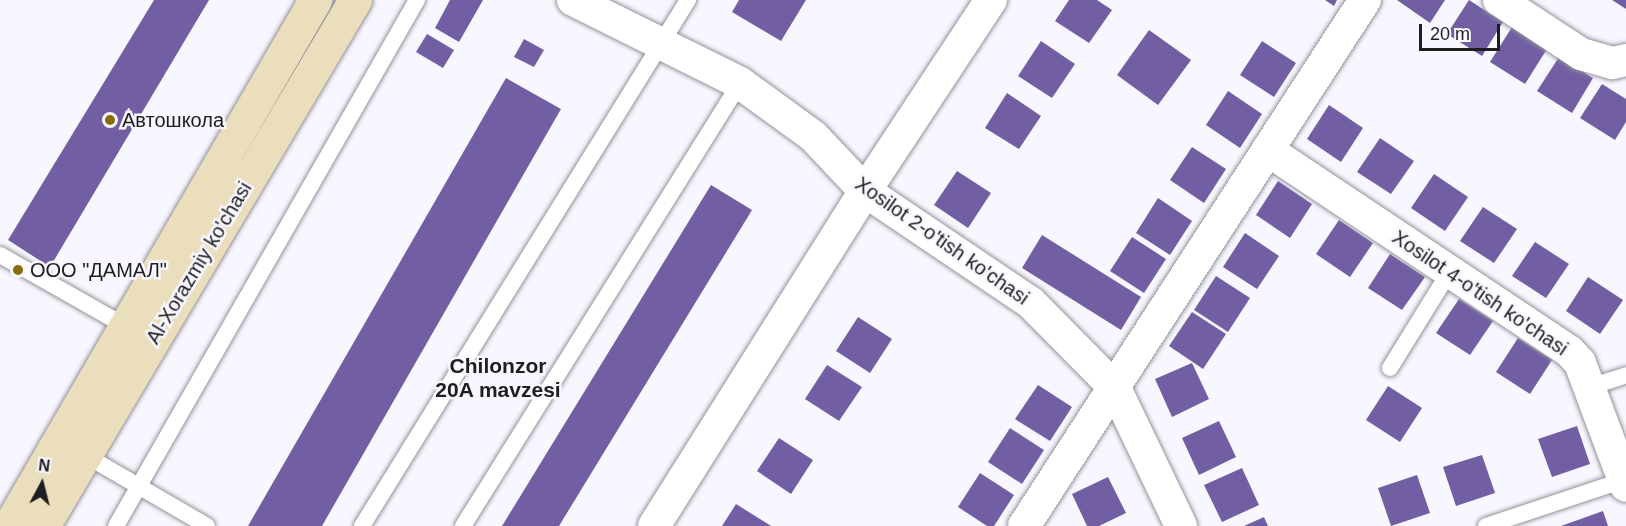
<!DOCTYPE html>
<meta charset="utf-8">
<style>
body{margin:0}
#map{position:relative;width:1626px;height:526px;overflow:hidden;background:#f8f7ff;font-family:Helvetica,sans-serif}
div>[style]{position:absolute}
.building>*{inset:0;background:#725fa3}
.roads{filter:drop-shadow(0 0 2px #94929a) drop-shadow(0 0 2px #94929a)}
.service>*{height:16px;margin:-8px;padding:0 8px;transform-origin:8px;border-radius:8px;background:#fff}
.minor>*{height:32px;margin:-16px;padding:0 16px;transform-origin:16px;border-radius:16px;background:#fff}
.secondary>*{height:33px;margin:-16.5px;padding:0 16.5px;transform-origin:16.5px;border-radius:16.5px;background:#eadebd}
.dots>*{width:16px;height:16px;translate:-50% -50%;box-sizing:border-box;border:3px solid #f8f7ff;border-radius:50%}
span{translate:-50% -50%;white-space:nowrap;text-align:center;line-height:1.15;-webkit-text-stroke:5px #f8f7ff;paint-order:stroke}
.poi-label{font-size:20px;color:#1e1d20}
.left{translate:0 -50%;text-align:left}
.street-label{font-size:20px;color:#1e1d20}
.neighbourhood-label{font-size:21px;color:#1e1d20;font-weight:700}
.north{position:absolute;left:12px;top:454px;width:60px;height:60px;-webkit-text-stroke:4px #f8f7ff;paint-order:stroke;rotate:7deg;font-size:16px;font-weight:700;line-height:24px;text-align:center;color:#1e1d20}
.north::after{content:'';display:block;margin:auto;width:21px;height:27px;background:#1e1d20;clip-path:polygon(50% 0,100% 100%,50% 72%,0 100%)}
.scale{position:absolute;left:1419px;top:24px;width:81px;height:27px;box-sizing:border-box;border:3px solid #1e1d20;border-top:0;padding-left:8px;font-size:18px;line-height:21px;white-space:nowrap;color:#1e1d20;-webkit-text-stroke:4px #f8f7ff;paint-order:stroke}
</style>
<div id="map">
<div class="building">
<div style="clip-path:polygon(154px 0,209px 0,50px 267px,8px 240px)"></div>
<div style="clip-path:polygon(450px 0,483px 0,459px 42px,435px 28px)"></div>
<div style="clip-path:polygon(739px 0,806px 0,781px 41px,732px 12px)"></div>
<div style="clip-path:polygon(1069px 0,1097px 0,1112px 10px,1089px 43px,1055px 21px)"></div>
<div style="clip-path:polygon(1325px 0,1337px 0,1334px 6px)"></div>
<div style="clip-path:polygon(1397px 0,1445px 0,1430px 23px)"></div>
<div style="clip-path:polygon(1469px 0,1503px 22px,1482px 56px,1447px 34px)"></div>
<div style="clip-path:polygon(1612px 0,1626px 0,1626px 9px)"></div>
<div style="clip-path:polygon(1512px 27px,1547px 49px,1525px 84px,1490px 62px)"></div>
<div style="clip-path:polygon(1149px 30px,1191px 60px,1158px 105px,1117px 75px)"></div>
<div style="clip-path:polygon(427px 34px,454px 50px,443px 68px,416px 52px)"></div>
<div style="clip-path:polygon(524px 39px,544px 50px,534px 67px,514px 57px)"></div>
<div style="clip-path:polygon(1041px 41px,1075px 64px,1052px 98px,1018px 76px)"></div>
<div style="clip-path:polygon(1262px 41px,1296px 63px,1274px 97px,1240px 75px)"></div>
<div style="clip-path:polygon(1559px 57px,1593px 78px,1572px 113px,1537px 91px)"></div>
<div style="clip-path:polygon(506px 78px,561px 109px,322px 526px,248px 526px)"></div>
<div style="clip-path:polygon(1602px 84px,1626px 99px,1626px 122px,1615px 140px,1580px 118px)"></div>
<div style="clip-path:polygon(1228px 91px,1262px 114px,1240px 148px,1206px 125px)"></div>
<div style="clip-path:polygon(1007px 93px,1041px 116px,1019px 149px,985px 128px)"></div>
<div style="clip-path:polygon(1329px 105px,1363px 128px,1341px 162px,1307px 139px)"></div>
<div style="clip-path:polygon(1380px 138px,1414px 161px,1391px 194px,1357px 172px)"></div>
<div style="clip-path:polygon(1192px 147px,1226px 169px,1204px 203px,1170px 180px)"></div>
<div style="clip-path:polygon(957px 171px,991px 193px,968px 228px,934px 205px)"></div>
<div style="clip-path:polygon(1434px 174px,1468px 197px,1445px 231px,1411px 208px)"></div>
<div style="clip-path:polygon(1278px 181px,1312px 204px,1290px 238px,1256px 215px)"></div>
<div style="clip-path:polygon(711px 185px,752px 210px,559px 526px,502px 526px)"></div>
<div style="clip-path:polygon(1158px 198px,1192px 221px,1170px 255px,1136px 233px)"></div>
<div style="clip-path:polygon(1483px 207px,1517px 229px,1494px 263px,1460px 241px)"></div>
<div style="clip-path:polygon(1339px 220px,1373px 243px,1350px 277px,1316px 254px)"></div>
<div style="clip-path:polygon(1245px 233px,1279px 256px,1257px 289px,1223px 267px)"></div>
<div style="clip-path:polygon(1042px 235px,1141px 297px,1121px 330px,1022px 268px)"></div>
<div style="clip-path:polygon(1132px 237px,1166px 259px,1144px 293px,1110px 271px)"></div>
<div style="clip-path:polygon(1535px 242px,1569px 264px,1546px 298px,1512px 276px)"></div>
<div style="clip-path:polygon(1390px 254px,1425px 277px,1402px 310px,1368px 288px)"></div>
<div style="clip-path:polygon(1216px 276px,1250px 298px,1228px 332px,1194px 310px)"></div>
<div style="clip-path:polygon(1588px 277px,1623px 300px,1600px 334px,1566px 311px)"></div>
<div style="clip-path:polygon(1459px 299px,1493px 321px,1470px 355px,1436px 333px)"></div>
<div style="clip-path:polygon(1192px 312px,1226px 334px,1203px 369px,1169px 346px)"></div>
<div style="clip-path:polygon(858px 317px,892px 339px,870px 373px,836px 351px)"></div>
<div style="clip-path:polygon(1518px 338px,1552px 360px,1530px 394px,1496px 372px)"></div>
<div style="clip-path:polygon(1192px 363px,1209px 399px,1172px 417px,1155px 379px)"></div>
<div style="clip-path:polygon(827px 365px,862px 387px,839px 421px,805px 399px)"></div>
<div style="clip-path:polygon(1038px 385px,1072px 407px,1050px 441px,1015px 419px)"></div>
<div style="clip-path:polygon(1388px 386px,1422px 408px,1400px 442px,1366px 420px)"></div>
<div style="clip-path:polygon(1219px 421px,1236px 457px,1199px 475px,1182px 438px)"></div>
<div style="clip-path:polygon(1577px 426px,1590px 464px,1552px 477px,1538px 439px)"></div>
<div style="clip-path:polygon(1010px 428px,1044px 450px,1022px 484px,988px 462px)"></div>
<div style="clip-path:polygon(779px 438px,813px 460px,791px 494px,757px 471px)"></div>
<div style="clip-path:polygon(1482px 455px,1495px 493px,1456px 506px,1443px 467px)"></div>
<div style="clip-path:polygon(1242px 468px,1259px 505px,1222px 522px,1204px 485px)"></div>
<div style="clip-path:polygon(980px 473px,1014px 495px,994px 526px,987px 526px,958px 507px)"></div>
<div style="clip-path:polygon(1417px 475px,1430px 513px,1391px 526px,1378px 488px)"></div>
<div style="clip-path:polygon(1108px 477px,1126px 513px,1099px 526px,1087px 526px,1072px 494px)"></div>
<div style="clip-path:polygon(736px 504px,771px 526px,722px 526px)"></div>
<div style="clip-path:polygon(1603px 511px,1608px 526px,1561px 526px)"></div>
<div style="clip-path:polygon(1264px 517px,1268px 526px,1244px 526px)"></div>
</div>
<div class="roads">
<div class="service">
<div style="left:0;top:255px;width:144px;rotate:29.6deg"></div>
<div style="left:1390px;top:368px;width:114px;rotate:-58.3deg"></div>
<div style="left:1590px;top:387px;width:38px;rotate:-18deg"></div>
<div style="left:85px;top:455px;width:141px;rotate:30.2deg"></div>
<div style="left:116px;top:526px;width:606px;rotate:-60.22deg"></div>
<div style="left:362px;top:526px;width:619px;rotate:-58.21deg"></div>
<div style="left:463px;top:526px;width:522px;rotate:-57.98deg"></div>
<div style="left:1486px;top:526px;width:145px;rotate:-18.4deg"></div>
</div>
<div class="minor">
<div style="left:573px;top:0;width:186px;rotate:26.4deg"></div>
<div style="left:740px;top:83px;width:90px;rotate:36deg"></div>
<div style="left:813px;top:136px;width:76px;rotate:46.6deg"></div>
<div style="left:865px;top:191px;width:200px;rotate:34deg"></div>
<div style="left:1031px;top:303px;width:120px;rotate:45.3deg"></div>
<div style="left:1115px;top:388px;width:153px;rotate:64.4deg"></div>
<div style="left:1499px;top:0;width:98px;rotate:33.4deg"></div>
<div style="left:1581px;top:54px;width:33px;rotate:16deg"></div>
<div style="left:1613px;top:63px;width:13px;rotate:-13deg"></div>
<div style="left:1269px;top:151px;width:361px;rotate:33.7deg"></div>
<div style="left:1569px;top:351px;width:16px;rotate:47deg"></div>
<div style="left:1580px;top:363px;width:131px;rotate:69.5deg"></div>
<div style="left:654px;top:526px;width:396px;rotate:-57.8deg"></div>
<div style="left:865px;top:191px;width:229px;rotate:-56.6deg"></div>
<div style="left:1024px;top:526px;width:627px;rotate:-57.05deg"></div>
</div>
<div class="secondary">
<div style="left:9px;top:526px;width:609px;rotate:-59.81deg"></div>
<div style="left:43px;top:526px;width:612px;rotate:-59.33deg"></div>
</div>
</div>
<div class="dots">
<div style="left:110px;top:120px;background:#8a6b0a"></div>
<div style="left:18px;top:270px;background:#8a6b0a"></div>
</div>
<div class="poi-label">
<span class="left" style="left:122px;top:120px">Автошкола</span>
<span class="left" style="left:30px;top:270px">ООО "ДАМАЛ"</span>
</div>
<div class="street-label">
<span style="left:942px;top:241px;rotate:35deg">Xosilot 2-o'tish ko'chasi</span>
<span style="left:199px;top:263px;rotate:-59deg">Al-Xorazmiy ko'chasi</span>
<span style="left:1480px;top:293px;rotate:34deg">Xosilot 4-o'tish ko'chasi</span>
</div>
<div class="neighbourhood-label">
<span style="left:498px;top:378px">Chilonzor<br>20A mavzesi</span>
</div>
<div class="north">N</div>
<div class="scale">20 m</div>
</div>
